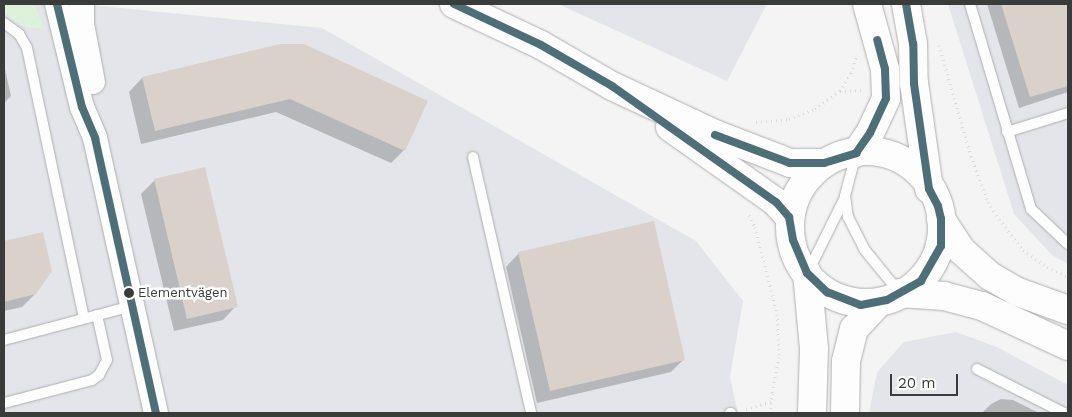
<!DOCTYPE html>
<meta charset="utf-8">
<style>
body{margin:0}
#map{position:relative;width:1072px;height:417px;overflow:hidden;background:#f4f4f4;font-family:"Work Sans",sans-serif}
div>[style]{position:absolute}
.built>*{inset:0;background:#e3e5ea}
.green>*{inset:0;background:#def1db}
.shadow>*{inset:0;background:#0003}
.building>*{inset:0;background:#dad1cb}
.path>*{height:3px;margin-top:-1.5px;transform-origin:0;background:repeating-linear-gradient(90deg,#dbdbdb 0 1px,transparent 0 5px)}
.roads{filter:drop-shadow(0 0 1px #afafaf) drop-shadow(0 0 1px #afafaf)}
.service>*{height:10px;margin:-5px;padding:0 5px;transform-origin:5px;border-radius:5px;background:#fdfdfd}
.tertiary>*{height:24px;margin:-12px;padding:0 12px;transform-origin:12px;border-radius:12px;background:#fdfdfd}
.secondary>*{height:28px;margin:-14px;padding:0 14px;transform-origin:14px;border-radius:14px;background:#fdfdfd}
.secondary>.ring{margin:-14px;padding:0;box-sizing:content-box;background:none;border:28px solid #fdfdfd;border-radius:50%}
.bus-1>*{height:8px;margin:-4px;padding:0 4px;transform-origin:4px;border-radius:4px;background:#4f6f78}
.dots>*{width:14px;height:14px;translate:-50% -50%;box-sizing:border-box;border:2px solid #fff;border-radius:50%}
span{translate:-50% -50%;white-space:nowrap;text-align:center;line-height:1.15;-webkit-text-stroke:5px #fff;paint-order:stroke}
.bus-label{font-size:13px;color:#3a3b3b}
.left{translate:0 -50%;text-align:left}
.frame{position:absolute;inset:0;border:5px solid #3a3b3b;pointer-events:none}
.scale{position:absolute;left:890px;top:374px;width:68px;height:22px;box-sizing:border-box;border:2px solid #3a3b3b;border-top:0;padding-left:6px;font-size:15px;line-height:18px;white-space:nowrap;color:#3a3b3b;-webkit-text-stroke:4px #fff;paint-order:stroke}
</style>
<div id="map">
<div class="built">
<div style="clip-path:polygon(4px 4px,81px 4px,322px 28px,696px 241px,743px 301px,730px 377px,738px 413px,4px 413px)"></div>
<div style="clip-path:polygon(558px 4px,767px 4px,727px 81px)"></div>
<div style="clip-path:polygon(948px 4px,1068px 4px,1068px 264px,1052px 255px,1014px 214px)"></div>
<div style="clip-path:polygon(956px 332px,997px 347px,1068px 385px,1068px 413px,869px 413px,877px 372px,904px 342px)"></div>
</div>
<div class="green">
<div style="clip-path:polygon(4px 4px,34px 4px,44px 29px,25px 27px,4px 13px)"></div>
</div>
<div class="shadow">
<div style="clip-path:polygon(987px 4px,1068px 4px,1068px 92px,1019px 108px)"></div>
<div style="clip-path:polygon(304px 46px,404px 150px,391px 163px,276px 112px,141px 144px,129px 92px,142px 78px)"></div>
<div style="clip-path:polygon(4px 65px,11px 96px,4px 103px)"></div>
<div style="clip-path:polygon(155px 180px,236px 306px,223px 320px,174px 331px,141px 194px)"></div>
<div style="clip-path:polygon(42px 234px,35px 294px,22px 307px,4px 311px,4px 242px)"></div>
<div style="clip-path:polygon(519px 253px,684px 359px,671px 372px,537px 403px,506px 267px)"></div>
<div style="clip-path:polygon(1001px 399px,1013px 400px,1039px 413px,982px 413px,991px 404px)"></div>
</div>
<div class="building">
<div style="clip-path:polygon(1001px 4px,1068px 4px,1068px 86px,1030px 97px)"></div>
<div style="clip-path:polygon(280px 44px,304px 44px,428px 101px,405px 151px,290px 99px,155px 131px,142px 77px)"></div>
<div style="clip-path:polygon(205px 167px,238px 307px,187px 319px,154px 179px)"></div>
<div style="clip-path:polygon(654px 221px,685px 360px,550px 391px,518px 252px)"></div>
<div style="clip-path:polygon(43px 232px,52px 271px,36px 294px,4px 302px,4px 241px)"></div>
</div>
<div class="path">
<div style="left:939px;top:45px;width:116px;rotate:73.9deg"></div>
<div style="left:971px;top:156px;width:49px;rotate:69.7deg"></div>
<div style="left:988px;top:202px;width:15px;rotate:58deg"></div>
<div style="left:996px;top:215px;width:44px;rotate:52.4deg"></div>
<div style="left:1023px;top:250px;width:29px;rotate:35deg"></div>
<div style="left:1047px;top:267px;width:23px;rotate:25deg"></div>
<div style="left:840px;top:91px;width:21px;rotate:-3deg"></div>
<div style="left:756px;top:122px;width:33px;rotate:-5deg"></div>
<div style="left:789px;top:119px;width:28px;rotate:-21deg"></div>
<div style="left:815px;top:109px;width:31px;rotate:-36deg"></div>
<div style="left:840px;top:91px;width:21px;rotate:-59deg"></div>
<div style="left:851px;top:73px;width:16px;rotate:-72deg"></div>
<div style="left:749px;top:215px;width:13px;rotate:63deg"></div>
<div style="left:755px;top:227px;width:90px;rotate:75.8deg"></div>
<div style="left:777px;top:314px;width:43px;rotate:87.3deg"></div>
<div style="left:779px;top:357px;width:37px;rotate:101deg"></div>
<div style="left:772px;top:393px;width:20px;rotate:93deg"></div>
<div style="left:746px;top:409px;width:27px;rotate:-17deg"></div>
</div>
<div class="roads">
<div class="service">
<div style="left:970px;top:4px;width:214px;rotate:73.4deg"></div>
<div style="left:1031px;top:209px;width:51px;rotate:43.4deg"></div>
<div style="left:4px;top:23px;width:19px;rotate:36deg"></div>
<div style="left:19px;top:34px;width:16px;rotate:60deg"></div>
<div style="left:27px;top:48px;width:276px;rotate:78.1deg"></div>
<div style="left:1007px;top:132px;width:64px;rotate:-17.3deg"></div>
<div style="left:856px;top:154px;width:43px;rotate:104.7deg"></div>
<div style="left:845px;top:196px;width:21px;rotate:82deg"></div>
<div style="left:848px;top:217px;width:36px;rotate:63deg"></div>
<div style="left:864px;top:249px;width:55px;rotate:50.9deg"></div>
<div style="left:473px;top:157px;width:262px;rotate:77.2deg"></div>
<div style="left:808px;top:272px;width:84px;rotate:-63.7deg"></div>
<div style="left:4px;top:340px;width:132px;rotate:-14.9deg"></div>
<div style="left:977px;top:369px;width:97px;rotate:26.8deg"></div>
<div style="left:4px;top:403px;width:91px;rotate:-14.6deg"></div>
<div style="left:92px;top:380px;width:9px;rotate:-36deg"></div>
<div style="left:99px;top:375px;width:17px;rotate:-62deg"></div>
<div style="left:107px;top:360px;width:46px;rotate:-102.5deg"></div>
<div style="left:730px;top:413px;width:1px"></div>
</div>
<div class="tertiary">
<div style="left:57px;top:4px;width:106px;rotate:76.4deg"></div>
<div style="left:82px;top:107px;width:34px;rotate:67deg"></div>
<div style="left:95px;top:138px;width:282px;rotate:77.5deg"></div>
<div style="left:82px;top:4px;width:20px;rotate:90deg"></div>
<div style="left:82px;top:24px;width:59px;rotate:79.3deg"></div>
</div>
<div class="secondary">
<div style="left:454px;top:4px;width:96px;rotate:25.2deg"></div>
<div style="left:541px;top:45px;width:82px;rotate:30deg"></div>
<div style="left:612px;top:86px;width:114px;rotate:25deg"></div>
<div style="left:715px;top:134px;width:80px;rotate:21.1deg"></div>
<div style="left:790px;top:163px;width:34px"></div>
<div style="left:906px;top:4px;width:41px;rotate:80.1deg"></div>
<div style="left:913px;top:44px;width:39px;rotate:89deg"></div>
<div style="left:914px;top:83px;width:107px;rotate:81.9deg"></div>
<div style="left:670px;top:127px;width:130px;rotate:35.3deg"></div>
<div style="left:776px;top:202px;width:20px;rotate:49deg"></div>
<div class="ring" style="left:790px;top:151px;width:124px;height:124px"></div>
<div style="left:856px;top:153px;width:24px;rotate:-55deg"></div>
<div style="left:870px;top:133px;width:38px;rotate:-65deg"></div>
<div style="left:886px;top:98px;width:29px;rotate:-92deg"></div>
<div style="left:885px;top:69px;width:67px;rotate:-105.5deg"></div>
<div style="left:941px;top:219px;width:37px;rotate:57deg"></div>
<div style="left:961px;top:250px;width:39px;rotate:42deg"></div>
<div style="left:990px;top:276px;width:32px;rotate:30deg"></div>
<div style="left:1018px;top:292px;width:53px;rotate:19.8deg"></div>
<div style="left:807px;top:273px;width:76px;rotate:84.7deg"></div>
<div style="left:814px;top:349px;width:64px;rotate:91.8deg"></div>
<div style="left:900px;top:293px;width:44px;rotate:3.9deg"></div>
<div style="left:944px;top:296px;width:39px;rotate:15deg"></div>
<div style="left:982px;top:306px;width:95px;rotate:24.9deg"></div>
<div style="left:845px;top:413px;width:52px;rotate:-88.9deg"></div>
<div style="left:846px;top:361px;width:33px;rotate:-76deg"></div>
<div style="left:854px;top:329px;width:35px;rotate:-47deg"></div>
</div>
</div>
<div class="bus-1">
<div style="left:57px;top:4px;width:106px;rotate:76.4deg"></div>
<div style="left:82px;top:107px;width:34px;rotate:67deg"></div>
<div style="left:95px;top:138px;width:282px;rotate:77.5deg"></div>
<div style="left:454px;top:4px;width:96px;rotate:25.2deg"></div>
<div style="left:541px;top:45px;width:82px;rotate:30deg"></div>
<div style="left:612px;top:86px;width:201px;rotate:35.3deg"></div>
<div style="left:776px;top:202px;width:20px;rotate:49deg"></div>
<div style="left:789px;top:217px;width:23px;rotate:80deg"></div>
<div style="left:793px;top:240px;width:36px;rotate:67deg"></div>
<div style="left:807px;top:273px;width:28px;rotate:44deg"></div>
<div style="left:827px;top:292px;width:36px;rotate:21deg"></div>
<div style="left:861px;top:305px;width:26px;rotate:-11deg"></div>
<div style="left:887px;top:300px;width:39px;rotate:-29deg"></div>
<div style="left:921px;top:281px;width:40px;rotate:-60.3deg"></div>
<div style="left:941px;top:246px;width:27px;rotate:-90deg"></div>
<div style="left:941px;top:219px;width:13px;rotate:-103deg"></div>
<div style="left:938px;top:206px;width:19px;rotate:-118deg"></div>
<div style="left:929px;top:189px;width:107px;rotate:-98.1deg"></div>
<div style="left:914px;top:83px;width:39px;rotate:-91deg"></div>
<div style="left:913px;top:44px;width:41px;rotate:-99.9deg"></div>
<div style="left:715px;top:135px;width:80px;rotate:20.5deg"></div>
<div style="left:790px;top:163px;width:34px"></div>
<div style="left:824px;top:163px;width:34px;rotate:-17deg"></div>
<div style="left:856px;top:153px;width:24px;rotate:-55deg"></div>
<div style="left:870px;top:133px;width:38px;rotate:-65deg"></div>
<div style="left:886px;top:98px;width:29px;rotate:-92deg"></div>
<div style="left:885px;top:69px;width:30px;rotate:-105deg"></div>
</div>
<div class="dots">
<div style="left:129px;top:293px;background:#3a3b3b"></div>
</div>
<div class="bus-label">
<span class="left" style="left:138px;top:293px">Elementvägen</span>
</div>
<div class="frame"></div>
<div class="scale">20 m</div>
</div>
